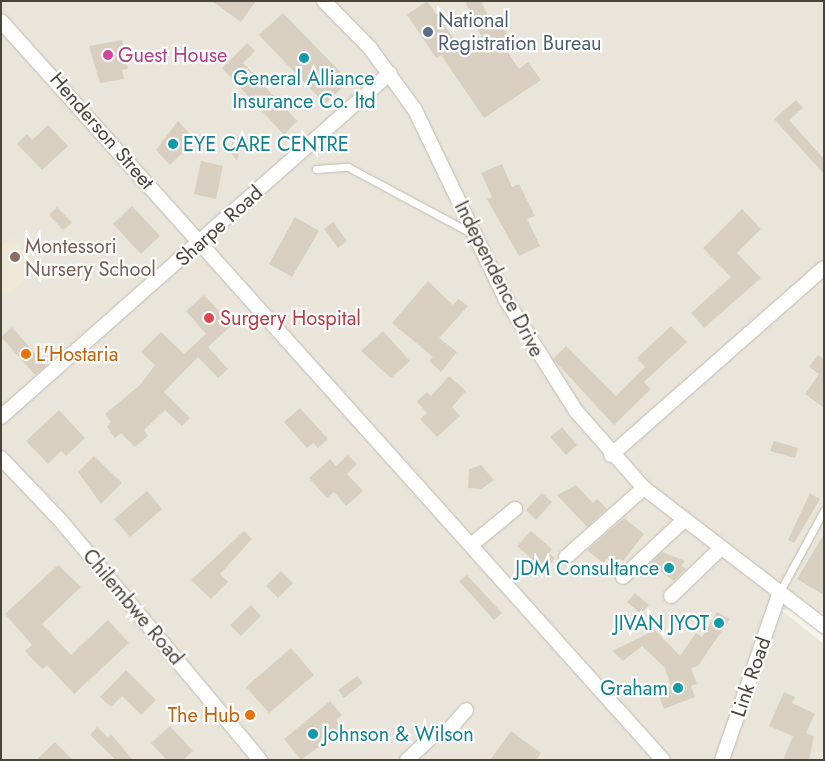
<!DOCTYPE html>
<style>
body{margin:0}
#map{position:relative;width:825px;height:761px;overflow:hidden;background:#f6f3ec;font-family:Jost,sans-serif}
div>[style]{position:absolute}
.residential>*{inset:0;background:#eae5da}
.education>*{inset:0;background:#efe8d6}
.building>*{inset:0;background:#d8cfc1}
.roads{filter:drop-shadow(0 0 1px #c2bbae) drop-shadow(0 0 1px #c2bbae)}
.service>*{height:7px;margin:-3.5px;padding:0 3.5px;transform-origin:3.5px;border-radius:3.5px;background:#fff}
.minor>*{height:14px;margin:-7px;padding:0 7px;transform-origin:7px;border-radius:7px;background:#fff}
.dots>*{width:14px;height:14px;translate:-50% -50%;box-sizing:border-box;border:2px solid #fff;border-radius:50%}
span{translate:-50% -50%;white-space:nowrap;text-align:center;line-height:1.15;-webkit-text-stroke:4.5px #fff;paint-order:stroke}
.service-label{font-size:20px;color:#4e5e75}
.left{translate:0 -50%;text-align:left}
.hotel-label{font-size:20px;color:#b23c85}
.culture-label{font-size:20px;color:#0d838f}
.right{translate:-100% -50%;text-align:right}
.street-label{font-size:20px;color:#4b4439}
.education-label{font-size:20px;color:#785e54}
.health-label{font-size:20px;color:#be3a42}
.food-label{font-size:20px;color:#c56008}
.frame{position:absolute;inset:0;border:2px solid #4b4439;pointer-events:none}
</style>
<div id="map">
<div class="residential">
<div style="clip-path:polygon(1px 1px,824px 1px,824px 613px,780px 609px,824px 644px,824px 760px,1px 760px)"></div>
</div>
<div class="education">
<div style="clip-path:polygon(12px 238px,38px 268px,6px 296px,1px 290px,1px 247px)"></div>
</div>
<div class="building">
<div style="clip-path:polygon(212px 1px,256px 1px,241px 22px)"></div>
<div style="clip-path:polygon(427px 1px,463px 51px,482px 38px,465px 1px,481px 1px,495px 30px,501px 25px,511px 39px,503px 45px,519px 69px,528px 62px,541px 80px,484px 118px,441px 55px,436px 58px,407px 15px)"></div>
<div style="clip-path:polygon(283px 13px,349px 81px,325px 104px,259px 35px)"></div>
<div style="clip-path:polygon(122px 40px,128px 69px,122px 70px,124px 79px,100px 83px,89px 46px)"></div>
<div style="clip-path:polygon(247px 43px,255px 51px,243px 63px,297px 121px,284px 135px,222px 68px)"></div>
<div style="clip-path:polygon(796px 100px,803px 108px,789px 120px,824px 159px,824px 174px,774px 119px)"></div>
<div style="clip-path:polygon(178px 121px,190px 134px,182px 141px,188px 147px,170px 165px,156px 150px)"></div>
<div style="clip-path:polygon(48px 125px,68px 146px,42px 170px,17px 144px,27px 134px,32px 140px)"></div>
<div style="clip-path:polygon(234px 136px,243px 139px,237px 161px,230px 152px)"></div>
<div style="clip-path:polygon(201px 161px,223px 166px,216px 199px,194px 194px)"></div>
<div style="clip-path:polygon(502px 164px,512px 187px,519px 184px,535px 216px,527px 219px,540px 246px,519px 256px,487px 199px,492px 197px,481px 173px)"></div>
<div style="clip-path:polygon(132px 206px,160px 236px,141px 254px,113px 224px)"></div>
<div style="clip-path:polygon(57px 207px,72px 223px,63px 230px,49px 215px)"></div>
<div style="clip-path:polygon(742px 209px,761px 229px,737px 253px,761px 278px,704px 328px,691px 313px,731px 277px,703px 248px)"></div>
<div style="clip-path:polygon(295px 217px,319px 231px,292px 277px,269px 264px)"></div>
<div style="clip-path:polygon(333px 222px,347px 241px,338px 248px,324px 229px)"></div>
<div style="clip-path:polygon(428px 281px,453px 305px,458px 299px,468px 306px,439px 338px,457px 352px,441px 372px,429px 361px,433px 357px,392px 323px)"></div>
<div style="clip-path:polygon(204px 295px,232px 325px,208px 347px,228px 369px,218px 378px,198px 357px,164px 392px,190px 418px,182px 426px,165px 410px,144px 430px,148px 436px,135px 447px,121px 433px,115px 438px,107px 427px,111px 422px,105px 414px,140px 385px,155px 365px,141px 352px,161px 332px,184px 354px,206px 334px,186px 311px)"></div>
<div style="clip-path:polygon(671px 326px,687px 342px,644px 382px,651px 389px,614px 425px,553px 359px,566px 346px,616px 396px,645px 367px,637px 358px)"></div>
<div style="clip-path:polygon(12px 327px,46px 366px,35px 375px,1px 337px)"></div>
<div style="clip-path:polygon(383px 331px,410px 361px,391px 378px,361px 351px)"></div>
<div style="clip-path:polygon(818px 355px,824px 359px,824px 408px,805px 394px,819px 374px,809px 367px)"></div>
<div style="clip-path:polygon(449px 376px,466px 391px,452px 407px,460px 416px,437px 437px,420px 419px,427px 413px,417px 401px,427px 392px,431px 396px)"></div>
<div style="clip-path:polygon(300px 408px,328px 439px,318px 448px,313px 443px,307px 448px,284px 422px)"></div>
<div style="clip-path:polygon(59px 410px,85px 438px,66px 456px,61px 451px,48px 464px,26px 441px)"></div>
<div style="clip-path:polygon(562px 427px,577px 445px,566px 455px,550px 437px)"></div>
<div style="clip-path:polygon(774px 441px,798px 448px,795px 458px,770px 451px)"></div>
<div style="clip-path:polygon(348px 455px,357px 464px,347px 474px,363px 491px,346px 506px,334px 492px,327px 498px,309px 478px,330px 459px,336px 466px)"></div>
<div style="clip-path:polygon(94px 456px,122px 483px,101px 504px,78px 472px)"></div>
<div style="clip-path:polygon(481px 465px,494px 480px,481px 489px,468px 488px,469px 469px)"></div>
<div style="clip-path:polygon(576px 485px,593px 503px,597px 499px,607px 509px,587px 527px,557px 495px)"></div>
<div style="clip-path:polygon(147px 491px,162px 509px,130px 537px,114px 519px)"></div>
<div style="clip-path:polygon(542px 493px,552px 502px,536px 520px,526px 510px)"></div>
<div style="clip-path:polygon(810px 493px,820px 499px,794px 543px,788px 540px)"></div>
<div style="clip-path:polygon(624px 518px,644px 534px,623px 561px,620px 559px,615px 565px,607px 559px,603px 563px,587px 550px)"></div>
<div style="clip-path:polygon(244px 531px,252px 539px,220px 574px,228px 582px,211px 599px,191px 580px)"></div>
<div style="clip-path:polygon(531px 531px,552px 549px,549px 553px,555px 558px,545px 570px,517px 546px)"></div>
<div style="clip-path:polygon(824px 534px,824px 595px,797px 579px)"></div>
<div style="clip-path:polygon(662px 552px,685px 561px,681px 566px,686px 569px,674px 581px,650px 564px)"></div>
<div style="clip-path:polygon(58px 565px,81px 587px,42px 624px,71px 655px,108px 620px,129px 643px,74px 694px,47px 665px,42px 669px,25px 651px,32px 645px,5px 614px)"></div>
<div style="clip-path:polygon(281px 571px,293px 583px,278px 598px,266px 586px)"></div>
<div style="clip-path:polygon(467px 575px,502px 613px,494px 620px,459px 581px)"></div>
<div style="clip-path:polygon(635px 593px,649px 605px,641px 614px,627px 602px)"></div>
<div style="clip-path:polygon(251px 605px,261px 616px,241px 636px,230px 625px)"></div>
<div style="clip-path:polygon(717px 612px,730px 619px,698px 666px,691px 668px,697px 684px,691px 686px,695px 697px,664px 709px,657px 691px,671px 686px,665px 668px,642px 646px,623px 661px,612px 651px,655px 630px,680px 656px,696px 633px,702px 637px)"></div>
<div style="clip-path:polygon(291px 648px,314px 675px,269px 713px,246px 687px)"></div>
<div style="clip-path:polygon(126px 670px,156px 700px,141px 715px,122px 696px,111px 707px,100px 697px)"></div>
<div style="clip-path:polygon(357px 676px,363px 683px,344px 698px,338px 690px)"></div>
<div style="clip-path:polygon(784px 692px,795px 697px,792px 703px,815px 714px,806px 733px,814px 736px,809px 760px,783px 760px,793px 736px,769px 726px)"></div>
<div style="clip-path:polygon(330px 701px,342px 715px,336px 720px,343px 729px,301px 760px,284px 739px)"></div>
<div style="clip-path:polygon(170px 726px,193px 751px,183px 760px,167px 760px,151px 743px)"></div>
<div style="clip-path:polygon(97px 727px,108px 737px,111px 734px,133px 760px,116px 760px,90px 735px)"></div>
<div style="clip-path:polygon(511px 731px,541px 753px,536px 760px,490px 760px)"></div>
<div style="clip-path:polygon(55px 742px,73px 760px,36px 760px)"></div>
</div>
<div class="roads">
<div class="service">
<div style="left:316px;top:169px;width:32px;rotate:-4deg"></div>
<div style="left:348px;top:167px;width:140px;rotate:28.2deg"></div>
<div style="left:779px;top:593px;width:94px;rotate:-61.5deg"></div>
</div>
<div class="minor">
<div style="left:324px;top:1px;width:66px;rotate:45.6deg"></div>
<div style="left:370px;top:48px;width:77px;rotate:54deg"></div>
<div style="left:415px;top:110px;width:211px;rotate:64.4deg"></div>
<div style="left:506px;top:300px;width:131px;rotate:57.8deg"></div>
<div style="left:576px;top:411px;width:103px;rotate:48.6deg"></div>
<div style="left:644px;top:488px;width:227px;rotate:37.5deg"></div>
<div style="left:1px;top:21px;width:992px;rotate:48.15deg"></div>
<div style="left:1px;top:417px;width:519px;rotate:-41.49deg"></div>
<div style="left:611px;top:455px;width:283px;rotate:-41.3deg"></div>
<div style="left:1px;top:458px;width:87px;rotate:46.4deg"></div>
<div style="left:61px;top:521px;width:311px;rotate:50.2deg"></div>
<div style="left:471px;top:545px;width:57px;rotate:-39.3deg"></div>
<div style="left:566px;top:557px;width:104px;rotate:-41.5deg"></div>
<div style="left:623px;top:577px;width:83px;rotate:-43.1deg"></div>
<div style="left:671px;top:596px;width:68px;rotate:-43.8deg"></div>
<div style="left:407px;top:760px;width:40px;rotate:-43deg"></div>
<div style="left:436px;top:733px;width:11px;rotate:-5deg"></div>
<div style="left:447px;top:732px;width:29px;rotate:-49deg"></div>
<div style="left:722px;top:760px;width:176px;rotate:-71deg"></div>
</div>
</div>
<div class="dots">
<div style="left:428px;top:32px;background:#5c6f8a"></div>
<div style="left:108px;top:55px;background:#d1479c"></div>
<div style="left:304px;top:58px;background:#0f9aa8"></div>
<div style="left:173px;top:144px;background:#0f9aa8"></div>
<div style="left:15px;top:257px;background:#8d6e63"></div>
<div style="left:209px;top:318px;background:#e0444e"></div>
<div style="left:26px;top:354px;background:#e8710a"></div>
<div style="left:669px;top:568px;background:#0f9aa8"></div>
<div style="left:719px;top:623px;background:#0f9aa8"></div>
<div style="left:678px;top:688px;background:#0f9aa8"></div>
<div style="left:250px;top:715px;background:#e8710a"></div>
<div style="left:313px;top:734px;background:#0f9aa8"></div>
</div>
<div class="service-label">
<span class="left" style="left:438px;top:32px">National<br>Registration Bureau</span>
</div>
<div class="hotel-label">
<span class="left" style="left:118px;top:55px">Guest House</span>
</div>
<div class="culture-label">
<span style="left:304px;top:90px">General Alliance<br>Insurance Co. ltd</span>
<span class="left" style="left:183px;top:144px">EYE CARE CENTRE</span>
<span class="right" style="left:659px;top:568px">JDM Consultance</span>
<span class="right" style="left:709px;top:623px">JIVAN JYOT</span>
<span class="right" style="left:668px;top:688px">Graham</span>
<span class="left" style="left:323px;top:734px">Johnson &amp; Wilson</span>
</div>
<div class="street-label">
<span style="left:102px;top:131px;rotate:49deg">Henderson Street</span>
<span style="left:219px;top:226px;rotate:-42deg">Sharpe Road</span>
<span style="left:499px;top:279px;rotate:63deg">Independence Drive</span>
<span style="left:133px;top:607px;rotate:50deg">Chilembwe Road</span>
<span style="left:751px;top:677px;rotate:-71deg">Link Road</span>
</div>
<div class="education-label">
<span class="left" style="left:25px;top:258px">Montessori<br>Nursery School</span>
</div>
<div class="health-label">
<span class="left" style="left:220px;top:318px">Surgery Hospital</span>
</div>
<div class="food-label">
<span class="left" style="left:36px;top:354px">L'Hostaria</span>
<span class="right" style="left:240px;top:715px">The Hub</span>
</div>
<div class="frame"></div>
</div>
